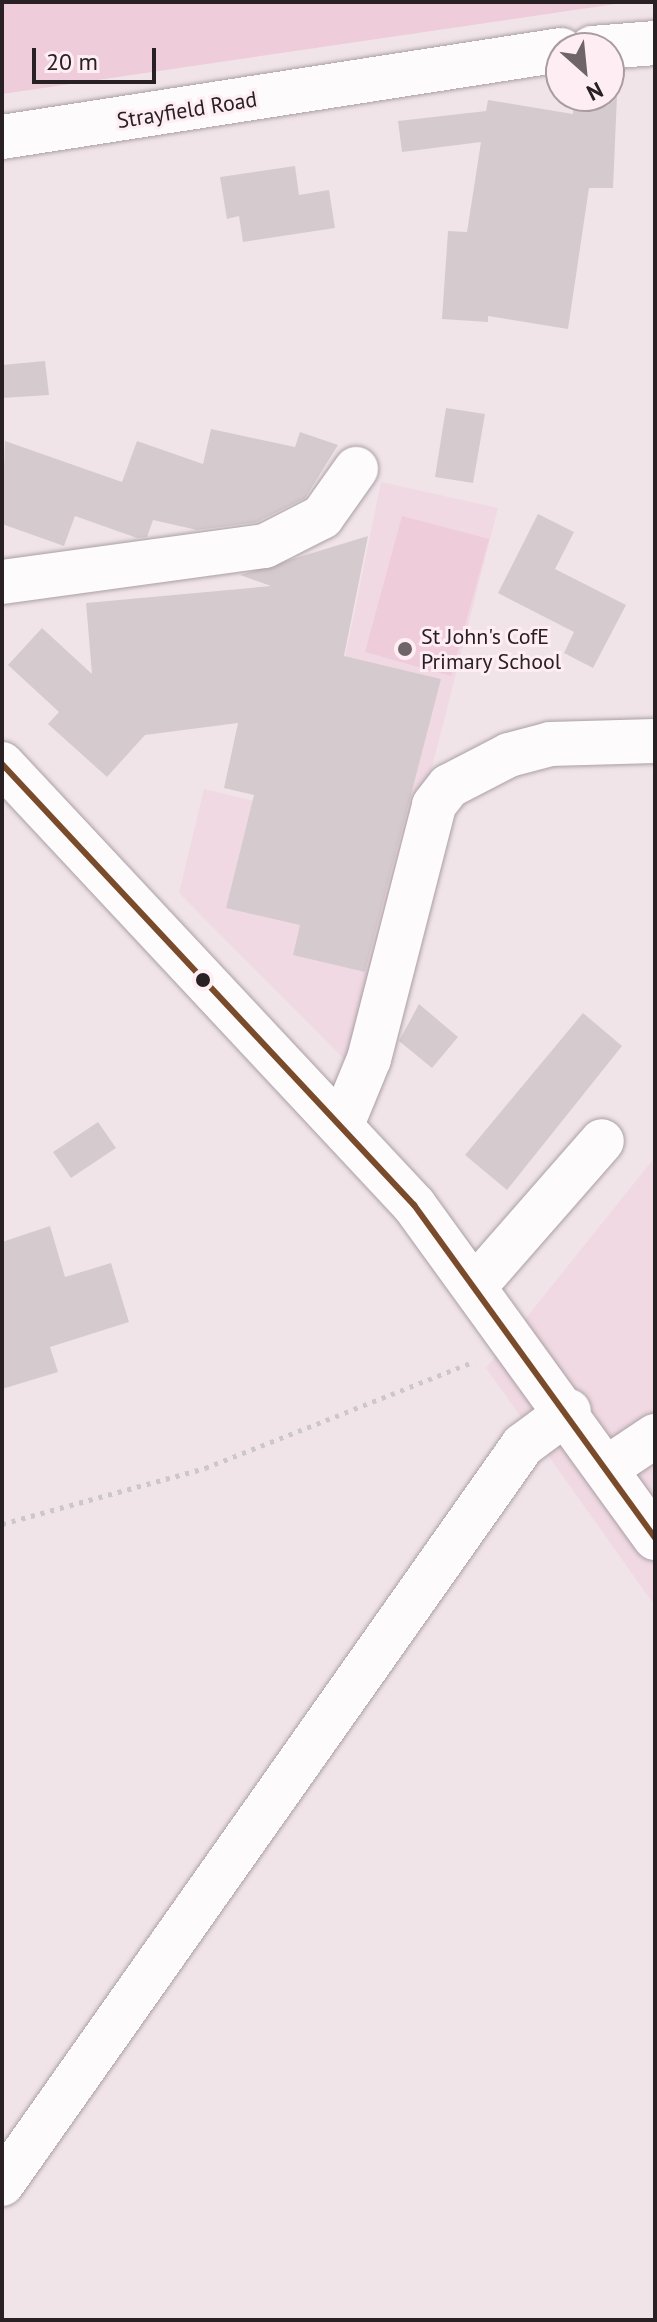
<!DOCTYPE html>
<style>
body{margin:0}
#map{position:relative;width:657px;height:2322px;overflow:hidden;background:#f1e4e9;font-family:"PT Sans",sans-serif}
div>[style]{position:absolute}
.built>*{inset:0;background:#f0d9e2}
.green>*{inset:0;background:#eeccda}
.building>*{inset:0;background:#d5cbcf}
.path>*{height:5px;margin-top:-2.5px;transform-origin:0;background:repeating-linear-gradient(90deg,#ccc7c9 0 4px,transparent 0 10px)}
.roads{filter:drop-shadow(0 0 2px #aaa0a4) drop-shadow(0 0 2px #aaa0a4)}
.minor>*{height:44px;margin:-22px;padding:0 22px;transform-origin:22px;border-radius:22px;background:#fdfbfc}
.bus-1>*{height:6px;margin:-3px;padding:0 3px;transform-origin:3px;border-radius:3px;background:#7a4b2a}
.dots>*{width:22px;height:22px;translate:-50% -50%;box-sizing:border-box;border:4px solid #feeef4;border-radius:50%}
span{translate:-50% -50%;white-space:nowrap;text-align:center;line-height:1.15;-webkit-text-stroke:6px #feeef4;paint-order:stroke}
.street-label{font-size:22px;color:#292024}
.poi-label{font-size:22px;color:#292024}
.left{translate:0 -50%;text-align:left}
.frame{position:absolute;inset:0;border:4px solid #292024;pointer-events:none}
.north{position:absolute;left:545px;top:32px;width:80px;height:80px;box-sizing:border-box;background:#feeef4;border:2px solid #a99ca1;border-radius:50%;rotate:153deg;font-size:22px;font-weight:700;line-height:32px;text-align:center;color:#292024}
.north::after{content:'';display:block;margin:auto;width:28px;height:36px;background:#6f6569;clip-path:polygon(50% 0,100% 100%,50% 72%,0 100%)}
.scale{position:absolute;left:32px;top:48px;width:124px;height:36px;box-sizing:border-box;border:4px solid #292024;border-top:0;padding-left:10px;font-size:24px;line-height:28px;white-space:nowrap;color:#292024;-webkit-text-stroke:6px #feeef4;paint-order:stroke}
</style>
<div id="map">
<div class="built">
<div style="clip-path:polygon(381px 482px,498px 508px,355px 1070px,179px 893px,204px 789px,313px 815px)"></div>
<div style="clip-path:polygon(655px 1157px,655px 1606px,486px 1368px)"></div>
</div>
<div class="green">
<div style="clip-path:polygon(2px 2px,629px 2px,2px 94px)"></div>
<div style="clip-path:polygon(402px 516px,489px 539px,451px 676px,365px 652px)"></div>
</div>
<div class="building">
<div style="clip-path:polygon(574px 96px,617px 96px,613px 188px,589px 188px,568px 329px,488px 316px,488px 322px,442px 319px,448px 231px,467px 232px,481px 142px,402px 152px,398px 121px,486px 111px,488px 100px,573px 114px)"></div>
<div style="clip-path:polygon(295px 166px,299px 195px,329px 190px,335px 228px,243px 242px,239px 216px,227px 219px,220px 177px)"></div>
<div style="clip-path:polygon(45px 361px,49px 395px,2px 398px,2px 365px)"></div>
<div style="clip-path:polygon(446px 408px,485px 414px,473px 483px,435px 477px)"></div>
<div style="clip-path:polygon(211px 429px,295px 447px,300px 432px,338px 445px,305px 498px,257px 522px,197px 530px,153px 520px,147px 537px,137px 538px,75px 516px,64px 546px,2px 524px,5px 441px,122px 482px,137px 441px,203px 464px)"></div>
<div style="clip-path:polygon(538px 514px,574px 532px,555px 569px,626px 605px,593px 668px,564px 653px,574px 632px,498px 593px)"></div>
<div style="clip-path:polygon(368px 536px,344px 656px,441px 679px,365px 972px,293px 955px,300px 925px,226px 908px,254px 795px,224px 788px,238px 723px,145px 735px,107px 777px,48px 724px,59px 712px,8px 665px,42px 628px,92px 674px,86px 603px,271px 586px,240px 575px)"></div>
<div style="clip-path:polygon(419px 1004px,458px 1037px,432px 1068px,399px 1041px)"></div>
<div style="clip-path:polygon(583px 1013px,622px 1046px,507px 1190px,465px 1155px)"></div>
<div style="clip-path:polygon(98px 1122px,116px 1148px,71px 1178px,53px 1152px)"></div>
<div style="clip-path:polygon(50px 1226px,65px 1277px,111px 1263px,129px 1322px,50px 1347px,58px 1372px,2px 1389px,2px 1242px)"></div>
</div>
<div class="path">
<div style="left:2px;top:1524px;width:211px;rotate:-15.4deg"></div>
<div style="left:205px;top:1468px;width:290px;rotate:-21.6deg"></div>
</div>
<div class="roads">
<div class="minor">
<div style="left:592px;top:48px;width:63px;rotate:-4.5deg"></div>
<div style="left:2px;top:137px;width:566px;rotate:-8.85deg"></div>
<div style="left:2px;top:582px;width:265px;rotate:-7.8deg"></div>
<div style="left:265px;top:546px;width:64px;rotate:-27deg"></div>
<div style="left:322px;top:517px;width:59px;rotate:-54.7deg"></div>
<div style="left:2px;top:764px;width:604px;rotate:46.95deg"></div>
<div style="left:414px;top:1205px;width:411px;rotate:54.1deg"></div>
<div style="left:343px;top:1122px;width:68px;rotate:-67.6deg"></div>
<div style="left:369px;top:1059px;width:262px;rotate:-75.6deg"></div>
<div style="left:434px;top:805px;width:24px;rotate:-52deg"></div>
<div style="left:449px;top:786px;width:68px;rotate:-27.3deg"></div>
<div style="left:509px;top:755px;width:42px;rotate:-15deg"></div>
<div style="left:550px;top:744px;width:105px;rotate:-1.6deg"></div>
<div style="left:476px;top:1285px;width:191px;rotate:-48.8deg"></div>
<div style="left:607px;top:1468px;width:58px;rotate:-33.7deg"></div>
<div style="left:2px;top:2184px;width:904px;rotate:-54.82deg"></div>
<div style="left:523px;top:1445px;width:57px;rotate:-36.5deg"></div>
</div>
</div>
<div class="bus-1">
<div style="left:2px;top:764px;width:604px;rotate:46.95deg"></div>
<div style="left:414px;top:1205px;width:411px;rotate:54.1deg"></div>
</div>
<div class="dots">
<div style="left:405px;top:649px;background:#6f6569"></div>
<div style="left:203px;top:980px;background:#292024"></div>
</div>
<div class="street-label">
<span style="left:187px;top:110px;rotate:-9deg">Strayfield Road</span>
</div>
<div class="poi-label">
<span class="left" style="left:421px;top:649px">St John's CofE<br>Primary School</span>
</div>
<div class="frame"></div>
<div class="north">N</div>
<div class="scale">20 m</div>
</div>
